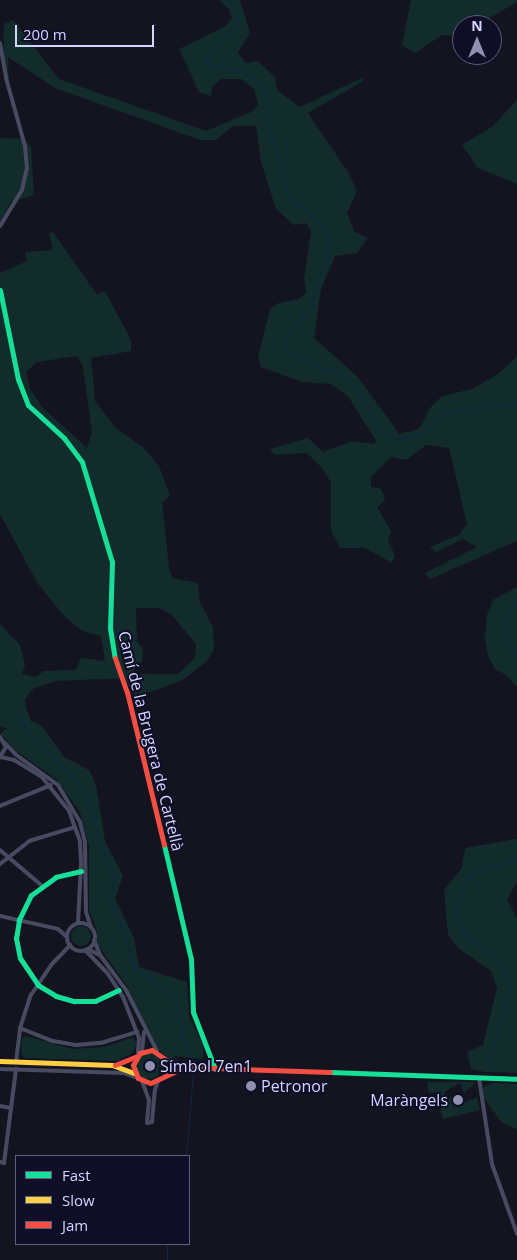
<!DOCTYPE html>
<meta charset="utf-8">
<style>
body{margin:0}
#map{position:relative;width:517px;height:1260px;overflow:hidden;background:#141420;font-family:"Open Sans",sans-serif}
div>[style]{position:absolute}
.green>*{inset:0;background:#112c2a}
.round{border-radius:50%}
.stream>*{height:1px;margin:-0.5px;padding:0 0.5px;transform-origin:0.5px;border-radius:0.5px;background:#0c2845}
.street>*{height:4px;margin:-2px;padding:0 2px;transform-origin:2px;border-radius:2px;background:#484a61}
.street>.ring{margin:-2px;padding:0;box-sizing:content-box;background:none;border:4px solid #484a61;border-radius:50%}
.fast>*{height:5px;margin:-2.5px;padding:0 2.5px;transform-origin:2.5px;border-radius:2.5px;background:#16e098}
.slow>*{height:5px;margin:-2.5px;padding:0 2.5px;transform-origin:2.5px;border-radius:2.5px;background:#ffcf43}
.jam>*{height:5px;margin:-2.5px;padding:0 2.5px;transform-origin:2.5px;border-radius:2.5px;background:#f24e42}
.dots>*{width:14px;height:14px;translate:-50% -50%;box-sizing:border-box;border:2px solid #0f0e26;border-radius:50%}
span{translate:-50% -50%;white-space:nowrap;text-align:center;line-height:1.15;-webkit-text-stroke:4px #0f0e26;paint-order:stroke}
.street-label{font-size:16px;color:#d3d4ff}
.poi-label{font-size:16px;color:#d3d4ff}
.left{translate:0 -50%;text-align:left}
.right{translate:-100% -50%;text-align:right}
.legend{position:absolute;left:15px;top:1155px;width:175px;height:90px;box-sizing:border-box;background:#0f0e26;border:1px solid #5d5d7d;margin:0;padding:6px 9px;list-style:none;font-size:15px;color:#d3d4ff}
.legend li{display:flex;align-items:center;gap:10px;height:25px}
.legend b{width:25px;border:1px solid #5d5d7d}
.north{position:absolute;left:452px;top:15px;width:50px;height:50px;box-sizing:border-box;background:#0f0e26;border:1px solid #5d5d7d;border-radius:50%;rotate:0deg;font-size:14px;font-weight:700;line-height:20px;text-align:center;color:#d3d4ff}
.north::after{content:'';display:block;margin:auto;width:18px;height:22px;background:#9091b1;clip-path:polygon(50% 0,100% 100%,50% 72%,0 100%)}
.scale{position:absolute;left:15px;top:25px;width:139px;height:22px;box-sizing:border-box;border:2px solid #d3d4ff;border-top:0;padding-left:6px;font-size:15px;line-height:18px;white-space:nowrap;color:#d3d4ff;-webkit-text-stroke:4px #0f0e26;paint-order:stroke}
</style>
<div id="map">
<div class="green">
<div style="clip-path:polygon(219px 0,240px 0,250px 33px,238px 53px,246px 63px,258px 61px,275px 77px,277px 90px,300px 107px,364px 77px,363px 81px,308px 113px,348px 172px,357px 191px,347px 213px,355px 232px,368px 238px,357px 253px,335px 256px,321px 289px,314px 338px,357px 376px,399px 434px,419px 429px,430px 408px,442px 396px,472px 389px,498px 374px,517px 356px,517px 541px,430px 579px,425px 573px,477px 547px,463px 539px,436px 552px,430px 547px,459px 535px,467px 524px,449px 448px,426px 445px,406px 460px,391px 457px,371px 477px,371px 487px,380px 488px,384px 495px,385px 501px,377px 507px,391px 531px,388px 541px,395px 555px,392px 563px,365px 548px,340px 548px,331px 531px,331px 482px,321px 467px,307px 453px,275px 455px,270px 449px,308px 438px,323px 452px,352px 441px,374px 444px,376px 441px,348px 396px,330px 384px,302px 382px,261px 367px,258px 357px,270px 309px,279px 303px,299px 299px,306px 293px,304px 279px,311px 232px,306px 223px,294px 225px,276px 209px,261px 162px,256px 126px,233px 126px,216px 140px,200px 140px,55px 88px,8px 57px,9px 83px,3px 68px,4px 24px,13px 20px,59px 79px,206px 131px,251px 112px,258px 105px,254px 89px,241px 79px,221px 79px,212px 87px,211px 96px,199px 92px,179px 49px,226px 26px,232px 18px,229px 9px)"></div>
<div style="clip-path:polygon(411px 0,517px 0,517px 2px,477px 25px,462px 25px,462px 33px,458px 36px,442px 35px,415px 53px,402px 45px)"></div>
<div style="clip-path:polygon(517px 100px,517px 184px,478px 168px,462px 145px,493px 126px)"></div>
<div style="clip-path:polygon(0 138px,24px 139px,31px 147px,34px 195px,11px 202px,0 222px)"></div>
<div style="clip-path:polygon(evenodd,53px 232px,97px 295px,105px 291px,131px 340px,131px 351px,91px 358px,95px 401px,115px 427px,145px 449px,159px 466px,170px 496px,162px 502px,169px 567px,172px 578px,198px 583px,200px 603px,213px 627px,214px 650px,206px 662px,181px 681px,135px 697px,125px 678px,56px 681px,34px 688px,25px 699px,26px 708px,31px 721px,42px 726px,64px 757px,89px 770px,96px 785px,105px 841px,123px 876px,115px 898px,134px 938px,139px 967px,187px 982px,189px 1017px,203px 1045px,203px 1059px,174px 1056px,181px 1065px,169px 1060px,155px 1046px,127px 986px,97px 944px,97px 931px,89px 910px,89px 846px,80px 812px,56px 779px,15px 750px,0 734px,7px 728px,0 727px,0 624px,20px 645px,25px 665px,22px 674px,35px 677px,44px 671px,75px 670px,81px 658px,105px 661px,101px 636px,83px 631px,66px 618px,38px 584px,0 514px,0 273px,27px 261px,25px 252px,53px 250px,49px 234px,53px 232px,77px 356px,83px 367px,92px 432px,87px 448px,42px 407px,30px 389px,26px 372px,37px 362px,77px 356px,53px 232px,136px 608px,159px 608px,171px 614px,196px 644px,195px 658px,178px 674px,134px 674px,135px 664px,142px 662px,143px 648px,137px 642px,136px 608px)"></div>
<div style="clip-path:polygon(517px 587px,517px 687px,505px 674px,495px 669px,488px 656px,485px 637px,487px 615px,493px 600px)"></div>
<div style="clip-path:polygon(517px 839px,517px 882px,507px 899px,517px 919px,517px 1073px,485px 1072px,471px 1069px,467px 1052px,483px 1045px,497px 988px,491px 971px,458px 948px,448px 934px,444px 890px,462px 868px,465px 848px)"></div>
<div class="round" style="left:71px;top:926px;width:20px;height:20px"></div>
<div style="clip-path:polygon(26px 1036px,72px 1049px,104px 1047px,133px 1037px,137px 1045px,131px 1054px,117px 1061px,24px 1058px,21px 1053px,22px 1038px)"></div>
<div class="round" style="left:136px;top:1053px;width:26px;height:26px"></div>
<div style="clip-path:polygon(evenodd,427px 1082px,474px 1082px,480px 1110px,443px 1119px,437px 1092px,429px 1093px,427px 1082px,460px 1083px,464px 1093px,474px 1084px,477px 1097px,466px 1102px,462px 1094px,446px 1098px,444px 1092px,460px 1083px)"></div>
<div style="clip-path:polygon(497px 1083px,517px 1084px,517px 1129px,502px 1123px,480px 1092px,486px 1085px)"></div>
</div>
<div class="stream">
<div style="left:227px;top:0;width:16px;rotate:50deg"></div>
<div style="left:237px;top:12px;width:18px;rotate:93deg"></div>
<div style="left:236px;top:30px;width:36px;rotate:138deg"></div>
<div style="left:209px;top:54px;width:9px;rotate:108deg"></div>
<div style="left:206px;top:63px;width:28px;rotate:10deg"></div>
<div style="left:234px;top:68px;width:27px;rotate:27deg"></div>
<div style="left:258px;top:80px;width:21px;rotate:62deg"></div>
<div style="left:268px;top:99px;width:26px;rotate:92deg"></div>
<div style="left:267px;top:125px;width:77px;rotate:72.5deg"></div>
<div style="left:290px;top:198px;width:43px;rotate:40.3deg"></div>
<div style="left:323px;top:226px;width:25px;rotate:78deg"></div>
<div style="left:328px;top:250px;width:62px;rotate:107deg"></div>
<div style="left:310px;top:309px;width:37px;rotate:133deg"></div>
<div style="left:285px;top:336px;width:12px;rotate:95deg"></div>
<div style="left:284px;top:348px;width:24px;rotate:33deg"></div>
<div style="left:304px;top:361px;width:42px;rotate:21deg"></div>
<div style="left:343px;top:376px;width:23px;rotate:47deg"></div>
<div style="left:359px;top:393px;width:39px;rotate:63deg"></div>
<div style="left:377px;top:428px;width:18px;rotate:41deg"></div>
<div style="left:391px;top:440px;width:31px;rotate:-11deg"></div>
<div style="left:421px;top:434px;width:20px;rotate:-49deg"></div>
<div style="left:434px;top:419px;width:22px;rotate:-24deg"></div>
<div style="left:454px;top:410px;width:63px;rotate:-5.4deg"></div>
<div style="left:517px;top:600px;width:26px;rotate:122deg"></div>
<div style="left:503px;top:622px;width:16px;rotate:83deg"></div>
<div style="left:505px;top:638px;width:24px;rotate:60deg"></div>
<div style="left:17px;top:709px;width:20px;rotate:66deg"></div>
<div style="left:25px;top:727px;width:76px;rotate:45.5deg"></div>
<div style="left:78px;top:781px;width:23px;rotate:61deg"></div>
<div style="left:89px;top:801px;width:44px;rotate:75.7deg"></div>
<div style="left:100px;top:844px;width:34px;rotate:66deg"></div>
<div style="left:114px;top:875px;width:27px;rotate:98deg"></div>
<div style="left:110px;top:902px;width:39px;rotate:66deg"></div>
<div style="left:126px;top:938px;width:28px;rotate:77deg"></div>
<div style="left:132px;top:965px;width:43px;rotate:35.5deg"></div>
<div style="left:167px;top:990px;width:19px;rotate:55deg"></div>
<div style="left:178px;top:1006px;width:24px;rotate:83deg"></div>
<div style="left:181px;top:1030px;width:31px;rotate:68deg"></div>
<div style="left:491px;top:1071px;width:14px;rotate:-94deg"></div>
<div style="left:490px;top:1057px;width:73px;rotate:-74.8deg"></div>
<div style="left:509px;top:987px;width:18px;rotate:-99deg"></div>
<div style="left:506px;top:969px;width:60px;rotate:-139.1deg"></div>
<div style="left:461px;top:930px;width:21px;rotate:-101deg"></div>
<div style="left:457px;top:909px;width:17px;rotate:-80deg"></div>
<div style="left:460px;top:892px;width:15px;rotate:-58deg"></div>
<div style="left:468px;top:879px;width:19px;rotate:-36deg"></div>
<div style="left:483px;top:868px;width:35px;rotate:-12deg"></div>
<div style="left:492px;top:1082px;width:9px;rotate:90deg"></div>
<div style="left:492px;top:1091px;width:21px;rotate:55deg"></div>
<div style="left:504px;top:1108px;width:14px;rotate:21deg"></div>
<div style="left:186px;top:1156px;width:83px;rotate:-85.2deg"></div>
<div style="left:167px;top:1260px;width:16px;rotate:-90deg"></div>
</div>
<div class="street">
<div style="left:0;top:43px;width:36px;rotate:80deg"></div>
<div style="left:6px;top:78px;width:71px;rotate:74.4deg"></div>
<div style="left:25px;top:146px;width:22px;rotate:85deg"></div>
<div style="left:27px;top:168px;width:23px;rotate:103deg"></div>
<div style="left:22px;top:190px;width:42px;rotate:121.4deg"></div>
<div style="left:0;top:737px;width:12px;rotate:59deg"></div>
<div style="left:6px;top:747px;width:12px;rotate:121deg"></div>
<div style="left:4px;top:742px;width:16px;rotate:47deg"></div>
<div style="left:15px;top:754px;width:53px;rotate:35.8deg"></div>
<div style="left:58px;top:785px;width:43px;rotate:59.3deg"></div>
<div style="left:80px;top:822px;width:21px;rotate:76deg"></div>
<div style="left:85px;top:842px;width:70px;rotate:89.2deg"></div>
<div style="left:86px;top:912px;width:16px;rotate:72deg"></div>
<div style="left:0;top:757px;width:14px;rotate:12deg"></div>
<div style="left:14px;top:760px;width:31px;rotate:31deg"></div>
<div style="left:41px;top:776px;width:45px;rotate:51.3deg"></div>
<div style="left:69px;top:811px;width:33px;rotate:70deg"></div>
<div style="left:80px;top:842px;width:22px;rotate:87deg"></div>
<div style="left:81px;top:864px;width:59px;rotate:92.9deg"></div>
<div style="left:0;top:806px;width:55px;rotate:-22.4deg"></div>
<div style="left:0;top:850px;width:54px;rotate:40.5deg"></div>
<div style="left:0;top:864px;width:37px;rotate:-38deg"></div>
<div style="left:29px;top:841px;width:48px;rotate:-16.9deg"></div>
<div style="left:0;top:916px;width:59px;rotate:12.6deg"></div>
<div style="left:58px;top:929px;width:12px;rotate:42deg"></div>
<div class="ring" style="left:67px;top:923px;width:24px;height:24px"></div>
<div style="left:94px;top:940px;width:16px;rotate:68deg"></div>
<div style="left:100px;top:955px;width:44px;rotate:53.4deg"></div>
<div style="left:126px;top:990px;width:68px;rotate:63.1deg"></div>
<div style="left:87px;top:949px;width:14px;rotate:25deg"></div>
<div style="left:85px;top:950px;width:33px;rotate:46deg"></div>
<div style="left:108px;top:974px;width:27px;rotate:57deg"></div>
<div style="left:123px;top:997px;width:44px;rotate:68.7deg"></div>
<div style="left:139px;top:1038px;width:16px;rotate:94deg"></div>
<div style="left:20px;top:1028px;width:35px;rotate:22deg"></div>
<div style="left:53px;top:1041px;width:23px;rotate:10deg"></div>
<div style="left:76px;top:1045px;width:25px;rotate:-5deg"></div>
<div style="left:101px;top:1043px;width:38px;rotate:-17deg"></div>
<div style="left:142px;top:1051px;width:19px;rotate:-84deg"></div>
<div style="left:16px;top:1062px;width:34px;rotate:-83deg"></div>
<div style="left:20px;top:1028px;width:35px;rotate:-72deg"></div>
<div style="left:31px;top:995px;width:36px;rotate:-56deg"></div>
<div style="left:51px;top:965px;width:28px;rotate:-46deg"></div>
<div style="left:0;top:1069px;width:124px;rotate:1.8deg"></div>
<div style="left:124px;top:1073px;width:15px;rotate:20deg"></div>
<div style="left:479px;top:1078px;width:87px;rotate:81.4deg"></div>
<div style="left:492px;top:1164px;width:74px;rotate:70.3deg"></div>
<div style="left:142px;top:1081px;width:20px;rotate:70deg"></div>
<div style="left:149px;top:1100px;width:23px;rotate:95deg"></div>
<div style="left:147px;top:1123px;width:5px;rotate:-11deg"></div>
<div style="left:152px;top:1122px;width:32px;rotate:-85deg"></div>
<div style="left:155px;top:1090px;width:9px;rotate:-72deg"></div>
<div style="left:0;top:1106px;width:11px;rotate:10deg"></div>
<div style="left:0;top:1162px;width:4px;rotate:14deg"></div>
<div style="left:4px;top:1163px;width:95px;rotate:-82.7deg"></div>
</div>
<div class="fast">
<div style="left:0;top:290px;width:91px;rotate:78.6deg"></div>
<div style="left:18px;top:379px;width:28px;rotate:69deg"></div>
<div style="left:28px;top:405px;width:49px;rotate:42.5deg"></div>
<div style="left:64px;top:438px;width:30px;rotate:53deg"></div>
<div style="left:82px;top:462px;width:104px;rotate:73.3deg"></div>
<div style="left:112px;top:562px;width:66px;rotate:91.7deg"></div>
<div style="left:110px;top:628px;width:30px;rotate:81deg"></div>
<div style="left:164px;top:845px;width:117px;rotate:76.7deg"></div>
<div style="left:191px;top:959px;width:53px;rotate:87.8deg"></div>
<div style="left:193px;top:1012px;width:61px;rotate:68.9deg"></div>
<div style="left:81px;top:871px;width:26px;rotate:167deg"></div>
<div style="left:56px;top:877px;width:31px;rotate:144deg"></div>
<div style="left:31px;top:895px;width:28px;rotate:116deg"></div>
<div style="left:19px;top:920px;width:18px;rotate:99deg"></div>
<div style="left:16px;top:938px;width:20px;rotate:79deg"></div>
<div style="left:20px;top:958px;width:32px;rotate:56deg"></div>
<div style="left:38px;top:985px;width:21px;rotate:31deg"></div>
<div style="left:56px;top:996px;width:19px;rotate:16deg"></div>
<div style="left:74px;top:1001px;width:21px"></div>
<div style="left:95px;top:1001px;width:26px;rotate:-25deg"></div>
<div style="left:330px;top:1072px;width:187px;rotate:2.1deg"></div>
</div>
<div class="slow">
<div style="left:0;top:1061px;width:112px;rotate:2deg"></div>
<div style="left:112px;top:1065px;width:23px;rotate:20deg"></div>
</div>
<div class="jam">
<div style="left:115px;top:658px;width:36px;rotate:71deg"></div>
<div style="left:127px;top:692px;width:157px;rotate:76.4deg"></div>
<div style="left:115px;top:1065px;width:22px;rotate:-22deg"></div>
<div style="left:185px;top:1067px;width:38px;rotate:155deg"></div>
<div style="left:150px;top:1083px;width:13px;rotate:-157deg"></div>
<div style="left:138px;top:1078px;width:14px;rotate:-111deg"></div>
<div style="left:133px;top:1065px;width:14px;rotate:-60deg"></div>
<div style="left:140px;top:1053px;width:12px;rotate:-14deg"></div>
<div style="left:152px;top:1050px;width:21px;rotate:35deg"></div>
<div style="left:169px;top:1062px;width:17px;rotate:17deg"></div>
<div style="left:185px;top:1067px;width:145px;rotate:2deg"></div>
</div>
<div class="dots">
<div style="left:150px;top:1066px;background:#9091b1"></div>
<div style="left:251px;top:1086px;background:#9091b1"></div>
<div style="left:458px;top:1100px;background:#9091b1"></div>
</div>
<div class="street-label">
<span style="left:151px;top:741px;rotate:76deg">Camí de la Brugera de Cartellà</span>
</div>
<div class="poi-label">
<span class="left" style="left:160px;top:1066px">Símbol 7en1</span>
<span class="left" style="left:261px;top:1086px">Petronor</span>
<span class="right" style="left:448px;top:1100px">Maràngels</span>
</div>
<ul class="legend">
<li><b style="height:6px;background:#16e098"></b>Fast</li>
<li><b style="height:6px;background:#ffcf43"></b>Slow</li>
<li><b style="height:6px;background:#f24e42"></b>Jam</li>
</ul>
<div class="north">N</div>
<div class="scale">200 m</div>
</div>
